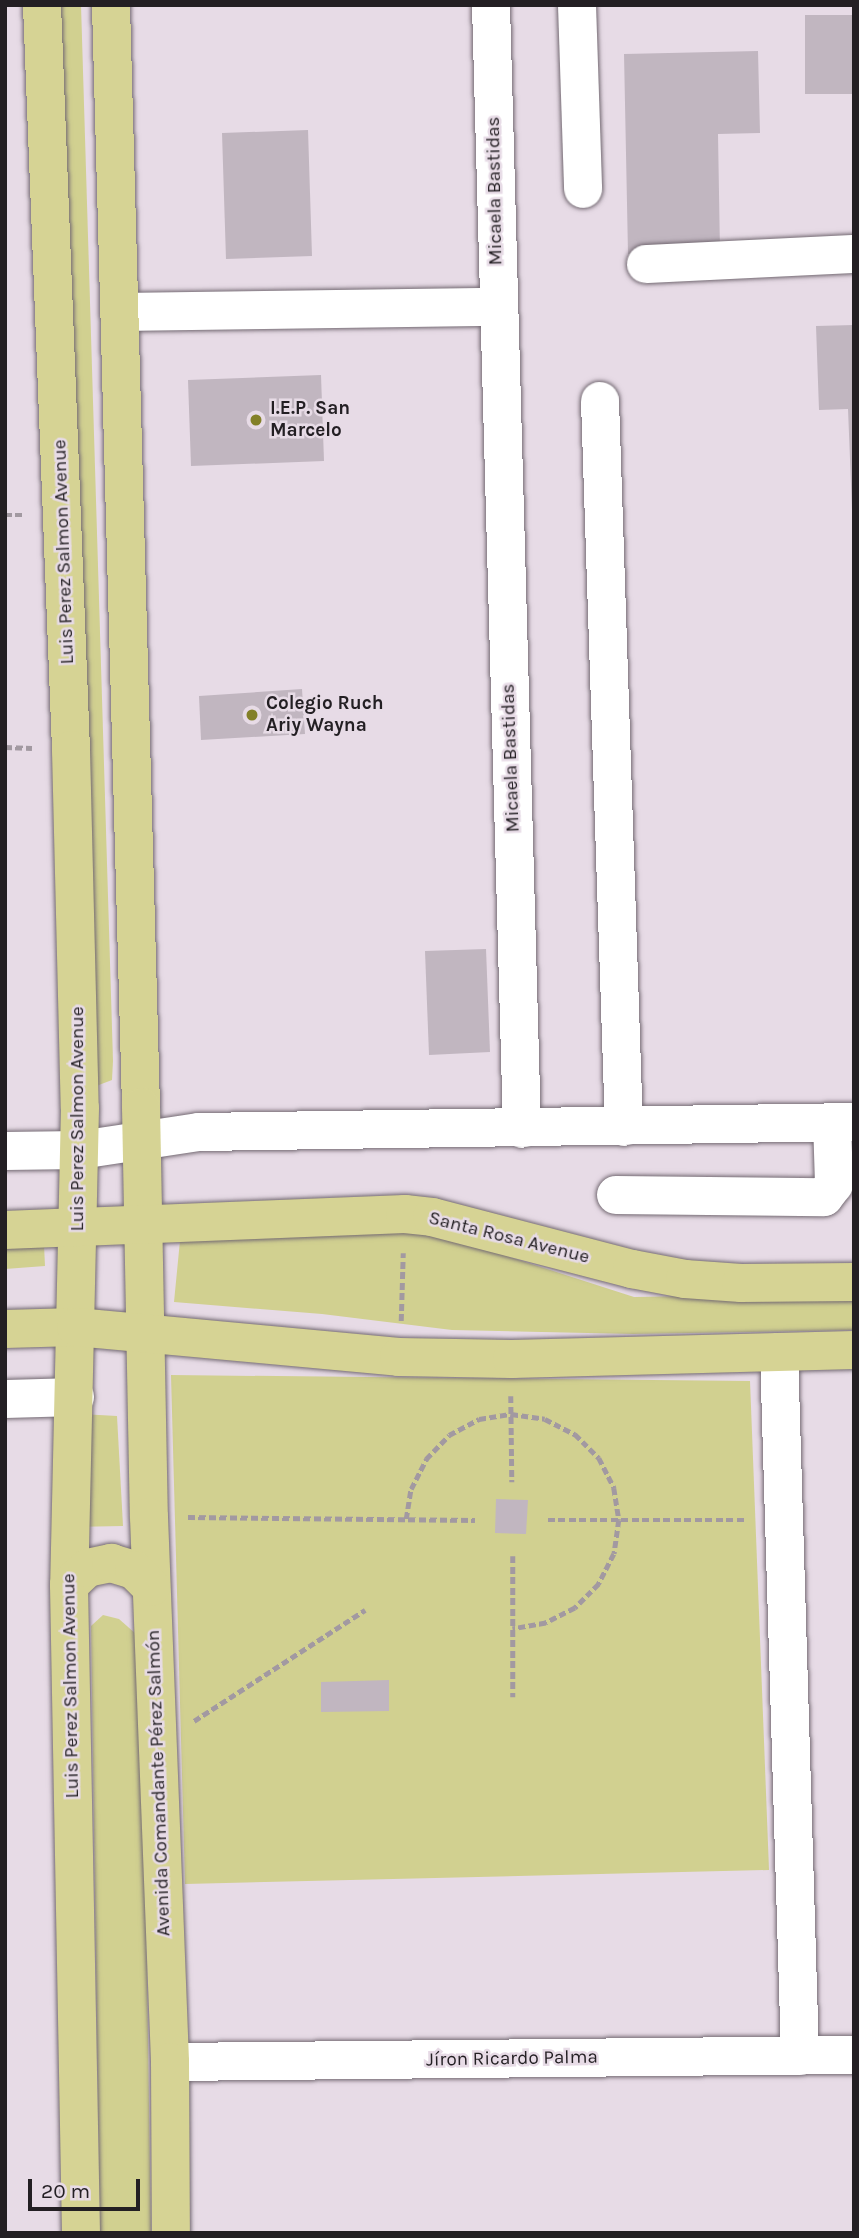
<!DOCTYPE html>
<meta charset="utf-8">
<style>
body{margin:0}
#map{position:relative;width:859px;height:2238px;overflow:hidden;background:#e7dbe6;font-family:Karla,sans-serif}
div>[style]{position:absolute}
.green>*{inset:0;background:#d1d090}
.building>*{inset:0;background:#c1b6c0}
.path>*{height:4.5px;margin-top:-2.25px;transform-origin:0;background:repeating-linear-gradient(90deg,#a299a1 0 7px,transparent 0 10.5px)}
.roads{filter:drop-shadow(0 0 2px #746a73) drop-shadow(0 0 2px #746a73)}
.minor>*{height:38px;margin:-19px;padding:0 19px;transform-origin:19px;border-radius:19px;background:#fff}
.major>*{height:38px;margin:-19px;padding:0 19px;transform-origin:19px;border-radius:19px;background:#d6d394}
.dots>*{width:19px;height:19px;translate:-50% -50%;box-sizing:border-box;border:4px solid #e7dbe6;border-radius:50%}
span{translate:-50% -50%;white-space:nowrap;text-align:center;line-height:1.15;-webkit-text-stroke:5px #e7dbe6;paint-order:stroke}
.street-label{font-size:19px;color:#231f23}
.poi-label{font-size:19px;color:#231f23;font-weight:700}
.left{translate:0 -50%;text-align:left}
.frame{position:absolute;inset:0;border:7px solid #231f23;pointer-events:none}
.scale{position:absolute;left:28px;top:2179px;width:112px;height:32px;box-sizing:border-box;border:4px solid #231f23;border-top:0;padding-left:9px;font-size:21px;line-height:24px;white-space:nowrap;color:#231f23;-webkit-text-stroke:5px #e7dbe6;paint-order:stroke}
</style>
<div id="map">
<div class="green">
<div style="clip-path:polygon(49px 5px,81px 5px,113px 1061px,112px 1080px,91px 1088px)"></div>
<div style="clip-path:polygon(182px 1220px,423px 1229px,634px 1297px,854px 1293px,854px 1330px,633px 1334px,452px 1330px,322px 1314px,174px 1302px)"></div>
<div style="clip-path:polygon(43px 1224px,45px 1266px,5px 1269px,5px 1226px)"></div>
<div style="clip-path:polygon(171px 1375px,750px 1381px,769px 1870px,185px 1884px)"></div>
<div style="clip-path:polygon(81px 1414px,117px 1416px,123px 1526px,71px 1527px)"></div>
<div style="clip-path:polygon(103px 1615px,119px 1619px,136px 1634px,142px 1649px,151px 2233px,100px 2233px,91px 1626px)"></div>
</div>
<div class="building">
<div style="clip-path:polygon(805px 15px,854px 15px,854px 94px,805px 94px)"></div>
<div style="clip-path:polygon(758px 51px,760px 133px,718px 134px,720px 252px,628px 254px,624px 54px)"></div>
<div style="clip-path:polygon(308px 130px,312px 256px,226px 259px,222px 133px)"></div>
<div style="clip-path:polygon(854px 325px,854px 510px,852px 510px,848px 409px,819px 410px,816px 326px)"></div>
<div style="clip-path:polygon(321px 375px,324px 461px,191px 466px,188px 380px)"></div>
<div style="clip-path:polygon(302px 689px,305px 734px,201px 740px,199px 696px)"></div>
<div style="clip-path:polygon(486px 949px,490px 1052px,429px 1055px,425px 951px)"></div>
<div style="clip-path:polygon(496px 1499px,528px 1500px,526px 1534px,495px 1533px)"></div>
<div style="clip-path:polygon(389px 1680px,389px 1711px,321px 1712px,321px 1682px)"></div>
</div>
<div class="path">
<div style="left:5px;top:515px;width:20px"></div>
<div style="left:5px;top:747px;width:27px;rotate:2deg"></div>
<div style="left:401px;top:1321px;width:68px;rotate:-88.3deg"></div>
<div style="left:511px;top:1396px;width:86px;rotate:89.3deg"></div>
<div style="left:188px;top:1517px;width:287px;rotate:0.6deg"></div>
<div style="left:406px;top:1519px;width:30px;rotate:-81deg"></div>
<div style="left:411px;top:1489px;width:34px;rotate:-63deg"></div>
<div style="left:426px;top:1459px;width:33px;rotate:-46deg"></div>
<div style="left:449px;top:1435px;width:34px;rotate:-28deg"></div>
<div style="left:479px;top:1419px;width:32px;rotate:-9deg"></div>
<div style="left:511px;top:1414px;width:34px;rotate:8deg"></div>
<div style="left:545px;top:1419px;width:34px;rotate:27deg"></div>
<div style="left:575px;top:1434px;width:34px;rotate:45deg"></div>
<div style="left:599px;top:1458px;width:34px;rotate:63deg"></div>
<div style="left:614px;top:1488px;width:32px;rotate:81deg"></div>
<div style="left:619px;top:1520px;width:34px;rotate:98deg"></div>
<div style="left:614px;top:1554px;width:34px;rotate:117deg"></div>
<div style="left:599px;top:1584px;width:34px;rotate:135deg"></div>
<div style="left:575px;top:1608px;width:33px;rotate:153deg"></div>
<div style="left:546px;top:1623px;width:34px;rotate:170deg"></div>
<div style="left:548px;top:1520px;width:199px"></div>
<div style="left:513px;top:1556px;width:141px;rotate:90deg"></div>
<div style="left:194px;top:1721px;width:204px;rotate:-33deg"></div>
</div>
<div class="roads">
<div class="minor">
<div style="left:491px;top:5px;width:1124px;rotate:88.42deg"></div>
<div style="left:577px;top:5px;width:184px;rotate:88.1deg"></div>
<div style="left:646px;top:264px;width:208px;rotate:-2.8deg"></div>
<div style="left:121px;top:312px;width:376px;rotate:-0.8deg"></div>
<div style="left:600px;top:401px;width:726px;rotate:88.11deg"></div>
<div style="left:5px;top:1151px;width:75px;rotate:-0.8deg"></div>
<div style="left:80px;top:1150px;width:120px;rotate:-8.6deg"></div>
<div style="left:199px;top:1132px;width:655px;rotate:-0.87deg"></div>
<div style="left:616px;top:1195px;width:208px;rotate:0.6deg"></div>
<div style="left:824px;top:1197px;width:16px;rotate:-52deg"></div>
<div style="left:834px;top:1184px;width:62px;rotate:-91.8deg"></div>
<div style="left:779px;top:1352px;width:704px;rotate:88.29deg"></div>
<div style="left:5px;top:1399px;width:70px;rotate:-1.6deg"></div>
<div style="left:170px;top:2062px;width:684px;rotate:-0.59deg"></div>
</div>
<div class="major">
<div style="left:42px;top:5px;width:746px;rotate:87.77deg"></div>
<div style="left:71px;top:750px;width:358px;rotate:88.6deg"></div>
<div style="left:80px;top:1108px;width:477px;rotate:91.3deg"></div>
<div style="left:69px;top:1585px;width:648px;rotate:88.94deg"></div>
<div style="left:111px;top:5px;width:1102px;rotate:88.44deg"></div>
<div style="left:141px;top:1107px;width:410px;rotate:88.9deg"></div>
<div style="left:149px;top:1517px;width:545px;rotate:87.79deg"></div>
<div style="left:170px;top:2062px;width:171px;rotate:89.7deg"></div>
<div style="left:5px;top:1230px;width:400px;rotate:-2.3deg"></div>
<div style="left:405px;top:1214px;width:27px;rotate:6deg"></div>
<div style="left:432px;top:1217px;width:207px;rotate:14.6deg"></div>
<div style="left:632px;top:1269px;width:54px;rotate:10.7deg"></div>
<div style="left:685px;top:1279px;width:56px;rotate:4.1deg"></div>
<div style="left:741px;top:1283px;width:113px;rotate:-0.5deg"></div>
<div style="left:5px;top:1329px;width:71px;rotate:-1.6deg"></div>
<div style="left:76px;top:1327px;width:324px;rotate:5.3deg"></div>
<div style="left:399px;top:1357px;width:113px;rotate:1deg"></div>
<div style="left:512px;top:1359px;width:342px;rotate:-1.5deg"></div>
<div style="left:69px;top:1585px;width:25px;rotate:-43deg"></div>
<div style="left:87px;top:1568px;width:25px;rotate:-12deg"></div>
<div style="left:111px;top:1563px;width:24px;rotate:17deg"></div>
<div style="left:134px;top:1570px;width:24px;rotate:45deg"></div>
</div>
</div>
<div class="dots">
<div style="left:256px;top:420px;background:#838028"></div>
<div style="left:252px;top:715px;background:#838028"></div>
</div>
<div class="street-label">
<span style="left:495px;top:191px;rotate:-91deg">Micaela Bastidas</span>
<span style="left:64px;top:552px;rotate:-92deg">Luis Perez Salmon Avenue</span>
<span style="left:511px;top:758px;rotate:-92deg">Micaela Bastidas</span>
<span style="left:78px;top:1119px;rotate:-90deg">Luis Perez Salmon Avenue</span>
<span style="left:509px;top:1238px;rotate:14deg">Santa Rosa Avenue</span>
<span style="left:71px;top:1686px;rotate:-91deg">Luis Perez Salmon Avenue</span>
<span style="left:159px;top:1783px;rotate:-92deg">Avenida Comandante Pérez Salmón</span>
<span style="left:512px;top:2059px;rotate:-1deg">Jíron Ricardo Palma</span>
</div>
<div class="poi-label">
<span class="left" style="left:270px;top:420px">I.E.P. San<br>Marcelo</span>
<span class="left" style="left:266px;top:715px">Colegio Ruch<br>Ariy Wayna</span>
</div>
<div class="frame"></div>
<div class="scale">20 m</div>
</div>
